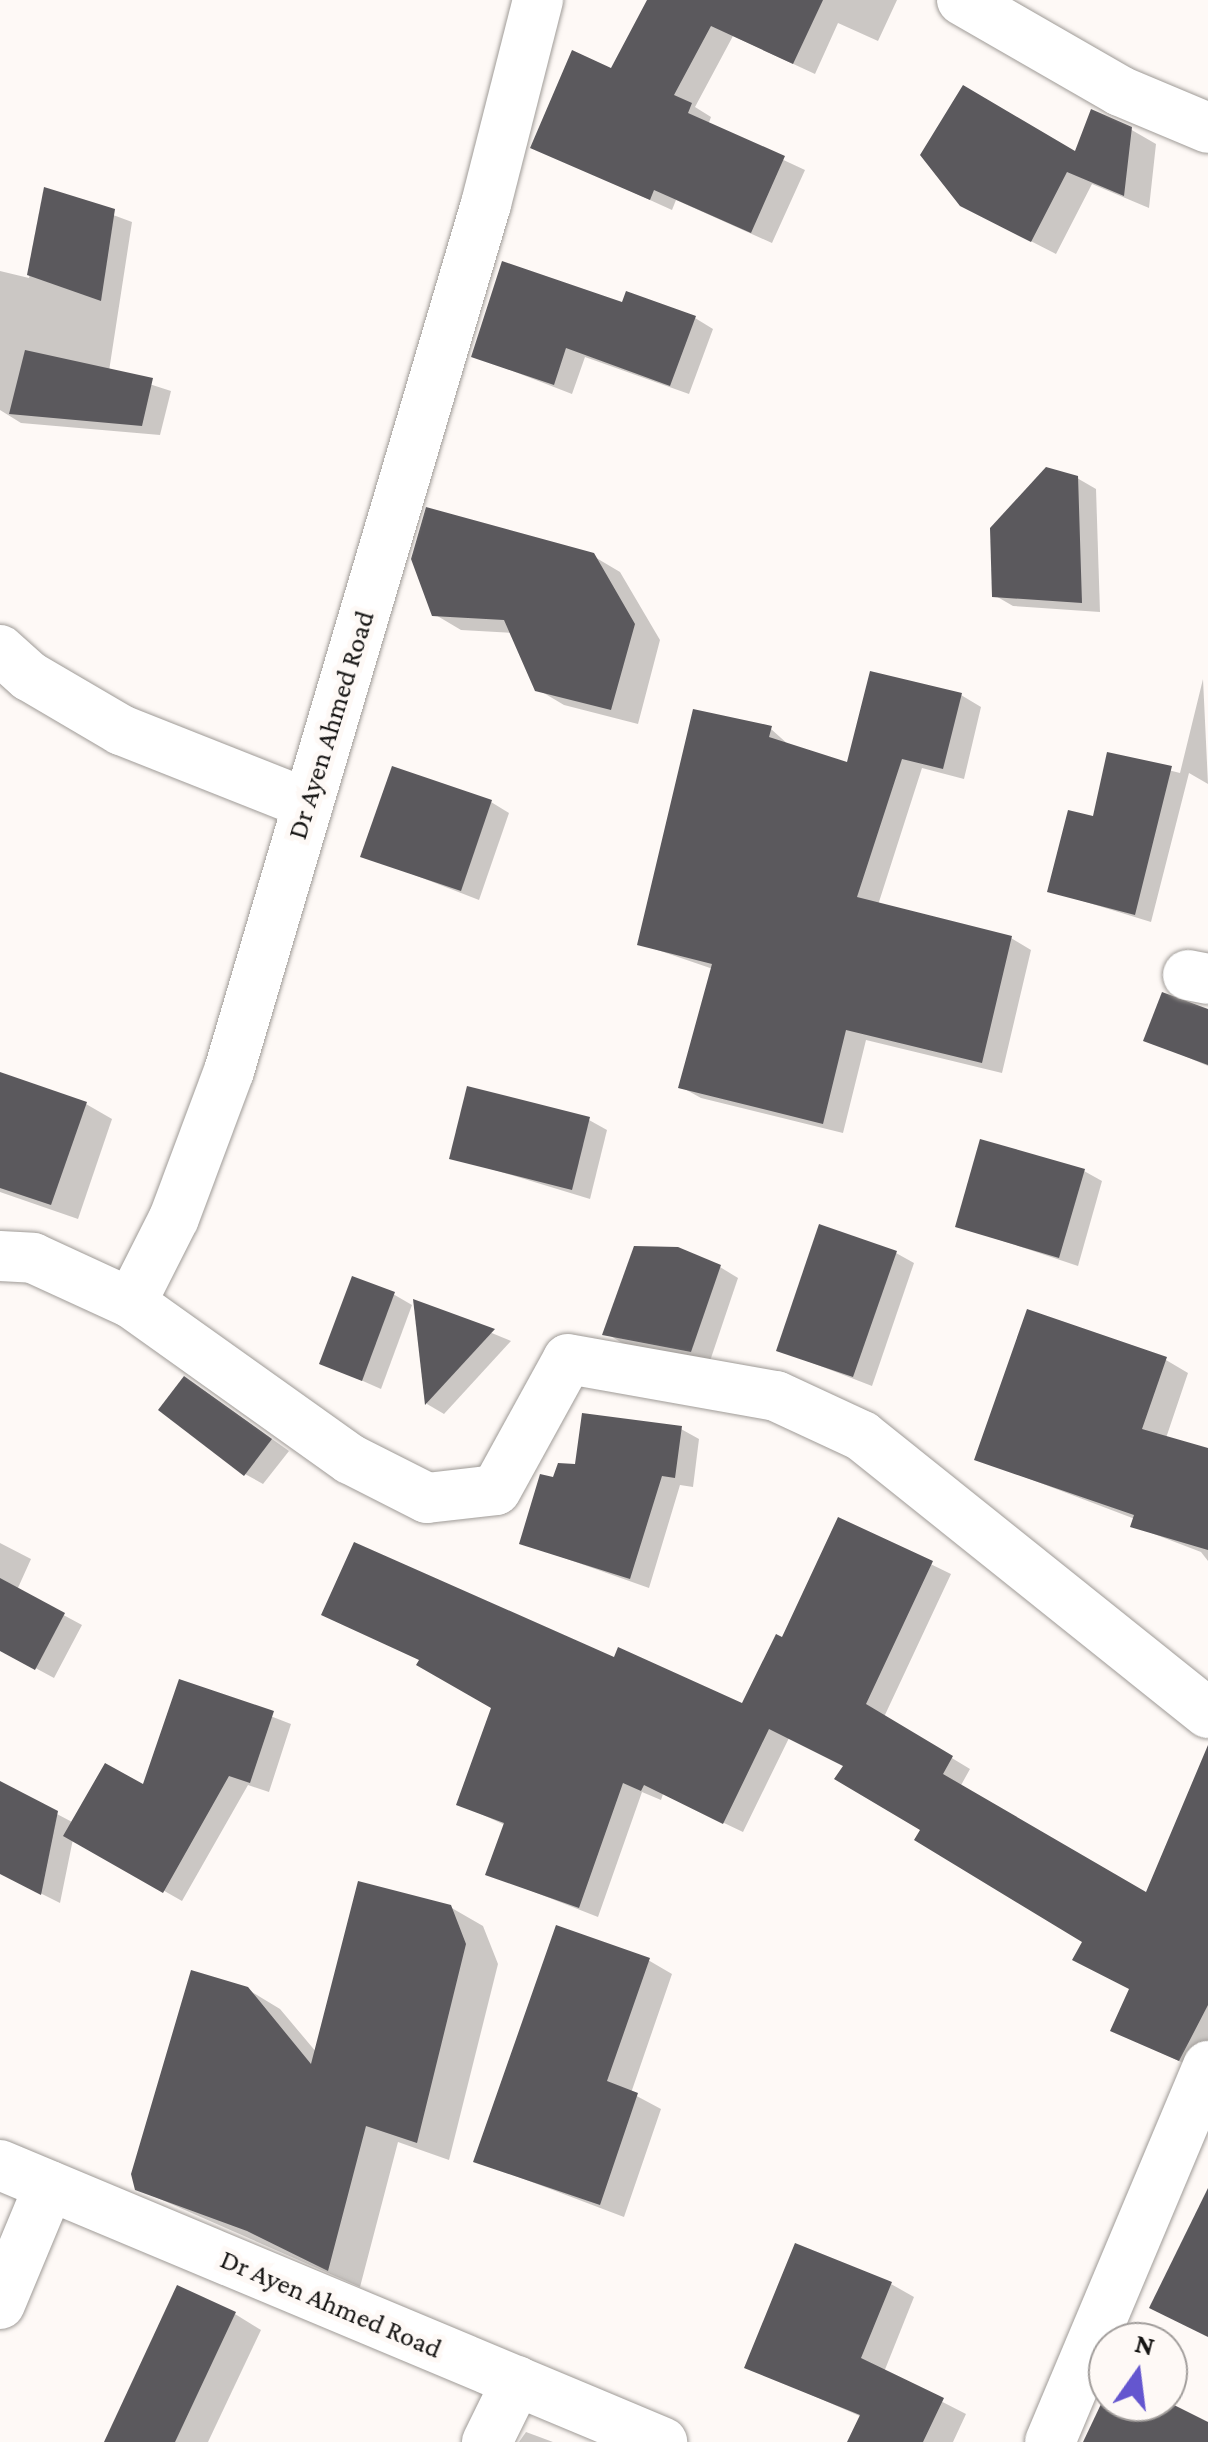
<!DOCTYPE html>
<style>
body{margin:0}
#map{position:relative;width:1208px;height:2442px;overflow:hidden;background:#fef9f6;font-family:"Crimson Pro",serif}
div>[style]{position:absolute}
.shadow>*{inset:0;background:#0003}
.building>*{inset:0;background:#5b595d}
.roads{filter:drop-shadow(0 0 2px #9f9b97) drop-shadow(0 0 2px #9f9b97)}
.minor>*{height:50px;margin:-25px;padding:0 25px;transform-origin:25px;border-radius:25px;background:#fff}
span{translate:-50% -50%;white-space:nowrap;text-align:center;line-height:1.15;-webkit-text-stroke:10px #fef9f6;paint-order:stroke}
.street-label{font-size:28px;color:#151413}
.north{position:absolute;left:1088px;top:2322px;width:100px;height:100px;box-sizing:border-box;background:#fef9f6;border:2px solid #a19d9b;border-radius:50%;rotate:14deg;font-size:28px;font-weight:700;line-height:40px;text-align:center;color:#151413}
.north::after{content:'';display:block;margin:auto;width:35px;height:45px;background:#6456cf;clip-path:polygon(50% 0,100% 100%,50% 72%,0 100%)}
</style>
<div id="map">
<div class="shadow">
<div style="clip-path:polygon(650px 0,897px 0,878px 41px,838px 23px,815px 74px,733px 36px,695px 107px,711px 117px,708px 125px,805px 170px,772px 243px,676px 200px,672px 210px,533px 147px,613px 71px)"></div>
<div style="clip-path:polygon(1130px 129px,1156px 144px,1149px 208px,1092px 184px,1056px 254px,988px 219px)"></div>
<div style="clip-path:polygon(46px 190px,132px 222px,109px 371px,171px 391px,160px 435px,21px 423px,0 410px,0 271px,29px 278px)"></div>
<div style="clip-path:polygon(624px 305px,695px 318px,713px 329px,689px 394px,585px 357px,572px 394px,474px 356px)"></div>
<div style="clip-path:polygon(1077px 478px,1096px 489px,1100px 612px,1013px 606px,994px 595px)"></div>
<div style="clip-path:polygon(593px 556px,620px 572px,660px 640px,638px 724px,564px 705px,537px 689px,513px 633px,461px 630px,434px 614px)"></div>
<div style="clip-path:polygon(1203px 679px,1208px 784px,1189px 773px,1151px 922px,1050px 891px,1095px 819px,1109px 755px,1180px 773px)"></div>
<div style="clip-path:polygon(961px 695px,981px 707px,964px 779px,922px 768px,878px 905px,1011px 938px,1031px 950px,1002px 1073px,866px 1040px,843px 1133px,701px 1098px,681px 1087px,713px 969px,640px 944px,771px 729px,790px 746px,849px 765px)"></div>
<div style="clip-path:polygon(491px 802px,509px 813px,479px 900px,363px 855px)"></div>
<div style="clip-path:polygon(1208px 1012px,1208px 1066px,1147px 1040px)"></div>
<div style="clip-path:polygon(0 1083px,86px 1104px,112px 1119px,78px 1219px,0 1192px)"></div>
<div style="clip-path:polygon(589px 1120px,607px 1130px,590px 1199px,452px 1157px)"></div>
<div style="clip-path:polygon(1084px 1171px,1102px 1181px,1078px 1266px,958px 1226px)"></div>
<div style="clip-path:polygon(896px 1253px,914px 1263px,872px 1386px,779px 1350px)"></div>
<div style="clip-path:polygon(720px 1267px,738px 1278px,710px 1361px,627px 1346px,609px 1335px)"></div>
<div style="clip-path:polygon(393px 1294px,412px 1305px,381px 1389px,322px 1363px)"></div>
<div style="clip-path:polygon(416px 1302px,511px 1341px,444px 1414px,427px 1404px)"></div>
<div style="clip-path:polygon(1166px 1360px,1188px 1373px,1166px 1438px,1208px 1451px,1208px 1561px,1201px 1552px,1133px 1526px,1135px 1519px,977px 1459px)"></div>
<div style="clip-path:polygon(203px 1390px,289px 1451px,263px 1484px,245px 1474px)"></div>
<div style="clip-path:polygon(681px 1429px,699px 1439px,693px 1487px,680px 1485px,649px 1588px,522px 1543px,554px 1480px)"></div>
<div style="clip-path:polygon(840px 1520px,951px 1574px,884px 1717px,970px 1769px,960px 1787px,1147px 1895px,1208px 1809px,1208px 2050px,1198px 2070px,1113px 2030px,1131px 1989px,1085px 1941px,923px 1829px,845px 1766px,789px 1738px,743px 1832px,663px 1794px,661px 1800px,642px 1792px,598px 1917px,488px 1874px,505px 1825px,459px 1804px,615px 1660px,743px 1706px,783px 1641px)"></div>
<div style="clip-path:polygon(0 1543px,31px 1559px,17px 1590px,82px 1625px,54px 1678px,0 1649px)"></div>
<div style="clip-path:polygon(181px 1682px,291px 1724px,269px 1792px,248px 1785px,182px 1901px,73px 1839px,60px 1903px,0 1873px,0 1784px,74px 1823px,145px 1788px)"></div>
<div style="clip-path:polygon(450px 1907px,483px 1926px,498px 1964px,449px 2160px,398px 2142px,360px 2287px,137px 2189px,247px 1989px,280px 2009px,317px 2053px)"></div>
<div style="clip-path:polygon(648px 1960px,672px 1974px,631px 2093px,661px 2109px,624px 2217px,476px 2161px)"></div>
<div style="clip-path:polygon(891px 2284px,914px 2297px,884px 2372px,966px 2414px,953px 2442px,849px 2442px,862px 2417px,748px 2367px)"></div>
<div style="clip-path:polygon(235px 2314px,261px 2330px,208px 2442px,107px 2442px)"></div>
<div style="clip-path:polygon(526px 2432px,553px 2442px,519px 2442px)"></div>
</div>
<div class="building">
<div style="clip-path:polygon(647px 0,823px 0,793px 64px,711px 26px,674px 95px,692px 103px,688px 113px,785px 156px,751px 233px,654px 190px,650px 200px,530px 148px,572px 50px,611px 68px)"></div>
<div style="clip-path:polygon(963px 85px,1075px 151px,1091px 109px,1132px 127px,1124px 196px,1067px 172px,1031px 242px,960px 206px,920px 155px)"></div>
<div style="clip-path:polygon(44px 187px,115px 209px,101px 301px,27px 275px)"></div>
<div style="clip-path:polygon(502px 261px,622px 302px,626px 291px,696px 316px,670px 386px,566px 348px,554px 385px,471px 357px)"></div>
<div style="clip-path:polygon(25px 350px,153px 378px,142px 426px,9px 414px)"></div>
<div style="clip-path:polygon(1046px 467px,1078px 476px,1082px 603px,992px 597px,990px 528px)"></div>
<div style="clip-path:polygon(426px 507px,594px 553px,635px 624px,611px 710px,535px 691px,504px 620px,432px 616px,411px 559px)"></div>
<div style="clip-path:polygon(870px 671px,962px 693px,943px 769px,902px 759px,857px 897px,1012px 936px,982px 1063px,846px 1030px,823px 1124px,678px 1088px,712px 964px,637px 945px,693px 709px,772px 726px,769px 737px,847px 762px)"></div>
<div style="clip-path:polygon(1107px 752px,1172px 766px,1135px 915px,1047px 892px,1068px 810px,1093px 816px)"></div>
<div style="clip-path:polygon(392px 766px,492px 800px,461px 891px,360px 857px)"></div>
<div style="clip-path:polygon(1162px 992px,1208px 1009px,1208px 1065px,1143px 1041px)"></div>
<div style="clip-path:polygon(0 1072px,87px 1102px,51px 1205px,0 1188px)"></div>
<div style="clip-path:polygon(467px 1086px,590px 1117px,572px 1190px,449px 1159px)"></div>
<div style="clip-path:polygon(980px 1139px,1085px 1169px,1059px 1258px,955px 1227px)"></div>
<div style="clip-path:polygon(819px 1224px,897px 1251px,853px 1377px,776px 1351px)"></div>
<div style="clip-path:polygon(634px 1246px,678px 1247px,721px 1265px,691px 1352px,602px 1335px)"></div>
<div style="clip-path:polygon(352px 1276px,395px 1292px,362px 1381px,319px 1364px)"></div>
<div style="clip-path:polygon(413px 1299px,495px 1329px,425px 1405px)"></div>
<div style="clip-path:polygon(1027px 1309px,1167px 1357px,1142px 1429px,1208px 1448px,1208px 1550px,1130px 1527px,1134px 1515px,974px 1460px)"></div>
<div style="clip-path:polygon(184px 1376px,272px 1439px,244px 1476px,158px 1410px)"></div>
<div style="clip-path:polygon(582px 1413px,682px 1426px,675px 1478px,662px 1476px,630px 1579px,519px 1544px,540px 1474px,553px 1477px,558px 1463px,575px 1464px)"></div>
<div style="clip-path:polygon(838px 1517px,933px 1561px,866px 1704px,953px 1756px,943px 1774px,1146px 1892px,1208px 1745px,1208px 2005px,1179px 2061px,1110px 2031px,1129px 1989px,1072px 1960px,1082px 1942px,914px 1840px,920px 1830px,834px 1779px,843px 1766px,769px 1729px,723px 1824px,644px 1785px,641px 1791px,623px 1783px,579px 1908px,485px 1875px,504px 1823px,456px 1805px,491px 1708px,416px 1665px,419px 1660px,321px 1615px,354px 1542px,614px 1657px,618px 1647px,742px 1703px,776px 1634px,782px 1637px)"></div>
<div style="clip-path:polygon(0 1578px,65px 1613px,35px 1670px,0 1651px)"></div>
<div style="clip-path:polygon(179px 1679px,274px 1711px,250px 1783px,229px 1776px,163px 1893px,63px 1836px,105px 1763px,143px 1784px)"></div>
<div style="clip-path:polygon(0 1781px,58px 1811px,41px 1895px,0 1874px)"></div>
<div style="clip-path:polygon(358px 1881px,451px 1905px,466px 1944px,417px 2143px,366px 2126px,328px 2271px,247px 2231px,135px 2190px,131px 2174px,191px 1970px,248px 1987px,311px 2064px)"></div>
<div style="clip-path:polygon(556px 1925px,650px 1958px,607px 2081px,638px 2093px,600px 2205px,473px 2162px)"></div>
<div style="clip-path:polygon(1208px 2188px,1208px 2337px,1149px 2308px)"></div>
<div style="clip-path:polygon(795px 2243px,892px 2282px,861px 2358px,944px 2398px,923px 2442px,847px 2442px,860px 2415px,744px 2368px)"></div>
<div style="clip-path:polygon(177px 2285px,236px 2312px,175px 2442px,104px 2442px)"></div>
<div style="clip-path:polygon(1102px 2402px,1168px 2402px,1208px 2422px,1208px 2442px,1083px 2442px)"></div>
</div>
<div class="roads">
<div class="minor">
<div style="left:962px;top:0;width:182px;rotate:29.9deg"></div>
<div style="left:1120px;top:91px;width:95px;rotate:22.8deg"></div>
<div style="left:0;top:650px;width:39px;rotate:42deg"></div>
<div style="left:29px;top:676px;width:107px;rotate:30.4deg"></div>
<div style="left:121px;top:730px;width:201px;rotate:21.6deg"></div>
<div style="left:1188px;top:975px;width:20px;rotate:11deg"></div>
<div style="left:0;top:1256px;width:33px;rotate:3deg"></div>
<div style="left:33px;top:1258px;width:108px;rotate:24.7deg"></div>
<div style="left:131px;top:1303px;width:95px;rotate:-63.2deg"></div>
<div style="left:174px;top:1218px;width:157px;rotate:-69.5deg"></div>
<div style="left:229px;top:1071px;width:904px;rotate:-73.49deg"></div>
<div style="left:486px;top:204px;width:211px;rotate:-75.7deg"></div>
<div style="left:131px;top:1303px;width:269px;rotate:35.5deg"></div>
<div style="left:350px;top:1459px;width:86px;rotate:26.9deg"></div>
<div style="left:427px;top:1498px;width:69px;rotate:-6.6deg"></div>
<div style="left:496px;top:1490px;width:149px;rotate:-61.2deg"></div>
<div style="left:568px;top:1359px;width:211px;rotate:10.1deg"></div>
<div style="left:776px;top:1396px;width:95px;rotate:24.9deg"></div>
<div style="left:862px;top:1436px;width:443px;rotate:38.7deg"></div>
<div style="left:0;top:2165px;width:718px;rotate:22.71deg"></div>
<div style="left:0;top:2304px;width:128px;rotate:-67.4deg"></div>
<div style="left:487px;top:2442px;width:68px;rotate:-63.8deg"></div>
<div style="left:1050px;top:2442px;width:408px;rotate:-67.2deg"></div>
</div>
</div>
<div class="street-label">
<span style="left:331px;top:725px;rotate:-73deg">Dr Ayen Ahmed Road</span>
<span style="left:331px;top:2304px;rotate:23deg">Dr Ayen Ahmed Road</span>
</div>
<div class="north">N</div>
</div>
